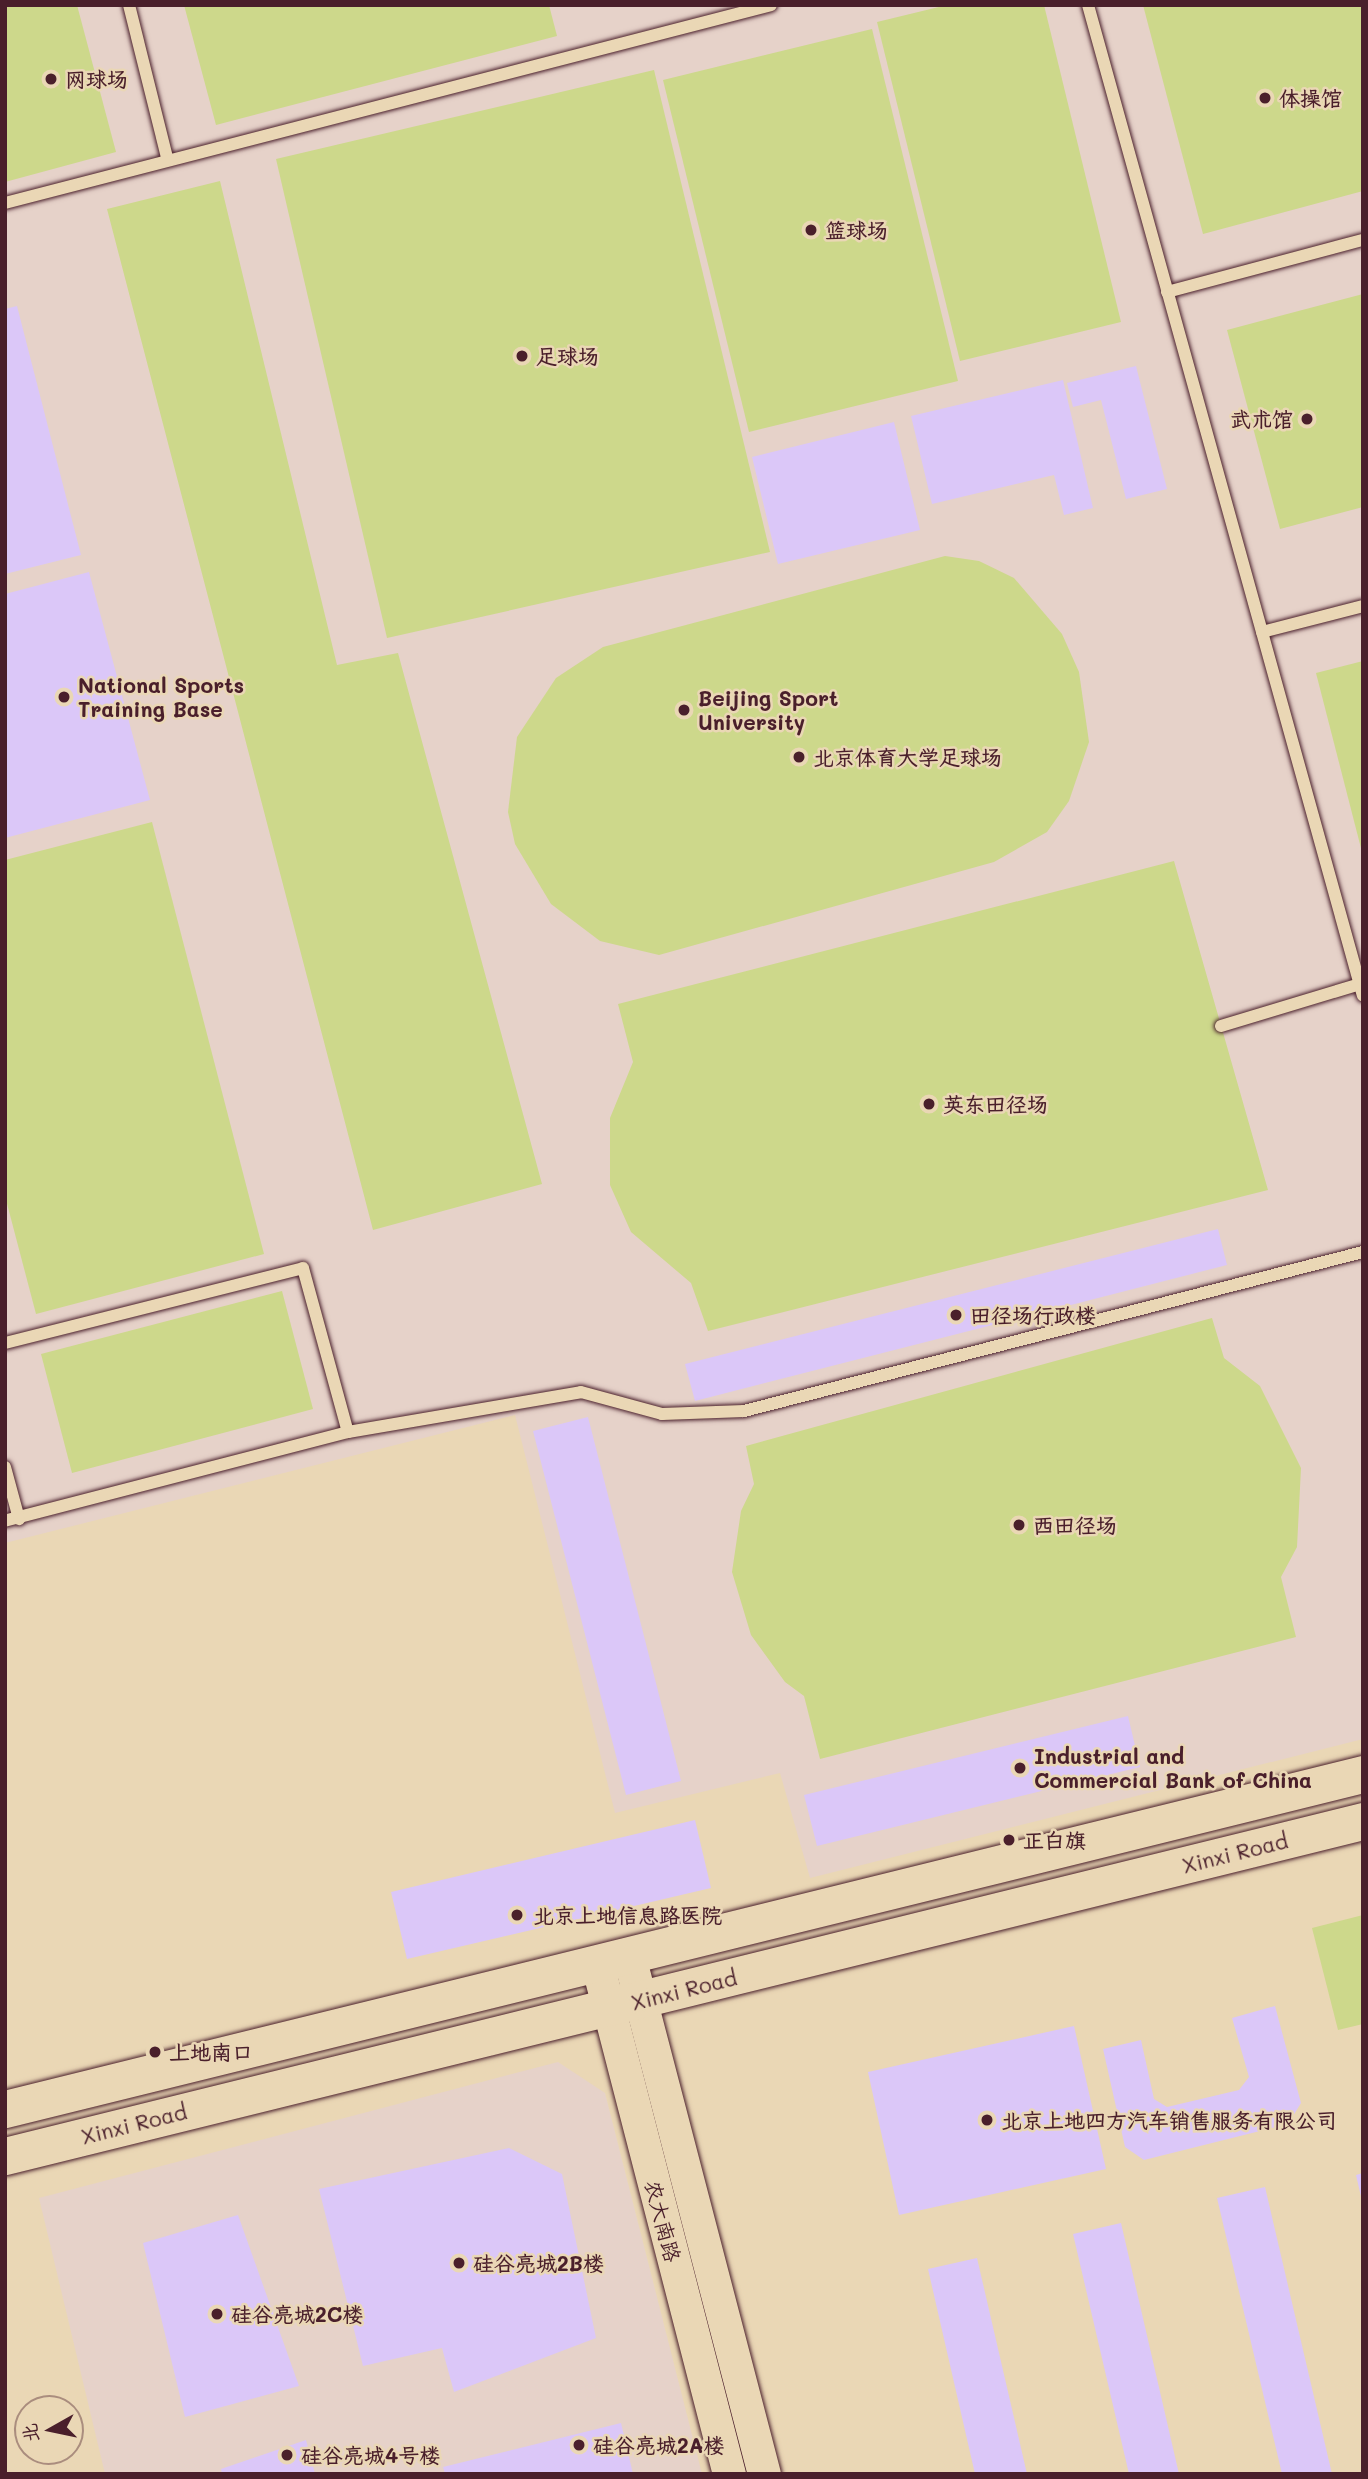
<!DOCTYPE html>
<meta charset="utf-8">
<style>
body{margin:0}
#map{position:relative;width:1368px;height:2479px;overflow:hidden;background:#ead7b5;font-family:Mali,"LXGW WenKai TC",sans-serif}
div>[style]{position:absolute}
.built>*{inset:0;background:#e6d2c9}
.green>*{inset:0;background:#cdd88b}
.building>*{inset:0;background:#dbc7f8}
.roads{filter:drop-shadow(0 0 2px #4a1f2b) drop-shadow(0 0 2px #4a1f2b)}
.service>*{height:12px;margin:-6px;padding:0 6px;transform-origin:6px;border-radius:6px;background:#ead7b5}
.secondary>*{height:33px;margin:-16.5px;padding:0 16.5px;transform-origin:16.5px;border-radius:16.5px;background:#ead7b5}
.primary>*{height:37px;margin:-18.5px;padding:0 18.5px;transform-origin:18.5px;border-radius:18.5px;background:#ead7b5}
.dots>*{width:19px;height:19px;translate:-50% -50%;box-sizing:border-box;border:4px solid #ead7b5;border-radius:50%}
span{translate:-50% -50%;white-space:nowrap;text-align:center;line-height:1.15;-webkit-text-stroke:5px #ead7b5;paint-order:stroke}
.poi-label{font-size:21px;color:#4a1f2b;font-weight:700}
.left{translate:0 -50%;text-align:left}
.right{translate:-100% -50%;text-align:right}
.street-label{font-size:21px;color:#4a1f2b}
.frame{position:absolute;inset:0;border:7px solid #4a1f2b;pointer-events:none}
.north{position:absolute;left:14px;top:2395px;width:70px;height:70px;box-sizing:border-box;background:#ead7b5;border:2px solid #aa8d7e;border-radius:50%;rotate:261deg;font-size:19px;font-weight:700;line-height:28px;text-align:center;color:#4a1f2b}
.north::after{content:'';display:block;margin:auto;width:24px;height:32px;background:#4a1f2b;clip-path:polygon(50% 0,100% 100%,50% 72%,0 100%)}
</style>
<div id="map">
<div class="built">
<div style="clip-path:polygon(5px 5px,1363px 5px,1363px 1739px,810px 1878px,780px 1773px,615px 1813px,515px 1415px,5px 1543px)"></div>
<div style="clip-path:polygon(558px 2062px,605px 2093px,702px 2474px,105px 2474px,39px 2198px)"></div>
</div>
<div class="green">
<div style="clip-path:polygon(5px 5px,77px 5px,116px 152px,5px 182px)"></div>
<div style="clip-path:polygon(184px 5px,549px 5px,557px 36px,216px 125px)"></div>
<div style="clip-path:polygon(947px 5px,1044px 5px,1121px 322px,960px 361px,877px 22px)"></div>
<div style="clip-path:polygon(1143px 5px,1363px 5px,1363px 191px,1203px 234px)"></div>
<div style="clip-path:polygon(872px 29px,958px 381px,749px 432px,663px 80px)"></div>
<div style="clip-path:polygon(654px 70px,770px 552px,387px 638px,276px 159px)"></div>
<div style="clip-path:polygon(220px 181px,337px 665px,398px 653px,542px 1184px,373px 1230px,107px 209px)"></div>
<div style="clip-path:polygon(1363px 294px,1363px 507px,1280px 529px,1227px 330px)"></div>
<div style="clip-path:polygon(945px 556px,979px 561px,1014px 578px,1062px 634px,1079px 672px,1089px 742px,1069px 801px,1047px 832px,994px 862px,659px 955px,600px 941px,551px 904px,515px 844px,508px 812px,517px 737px,556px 678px,603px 647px)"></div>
<div style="clip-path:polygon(1363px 661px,1363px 856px,1316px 673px)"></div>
<div style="clip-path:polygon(152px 822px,264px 1254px,36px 1314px,5px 1196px,5px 860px)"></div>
<div style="clip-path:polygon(1174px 861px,1268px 1190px,708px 1331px,691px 1283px,631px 1232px,610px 1185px,610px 1118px,633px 1062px,618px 1004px)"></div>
<div style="clip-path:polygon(282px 1291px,313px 1409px,72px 1473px,41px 1354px)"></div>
<div style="clip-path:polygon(1212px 1318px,1224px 1358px,1260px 1386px,1301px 1468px,1297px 1547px,1281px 1577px,1296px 1637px,820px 1759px,804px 1696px,785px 1682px,751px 1635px,732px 1572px,741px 1511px,754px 1484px,746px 1446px)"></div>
<div style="clip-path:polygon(1363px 1915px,1363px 2024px,1338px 2030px,1312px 1928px)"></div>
</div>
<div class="building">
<div style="clip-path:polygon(17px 306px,81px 555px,5px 574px,5px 309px)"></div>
<div style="clip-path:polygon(1136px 366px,1167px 489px,1126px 499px,1101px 400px,1073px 407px,1067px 383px)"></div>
<div style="clip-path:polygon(1063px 380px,1093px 508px,1064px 515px,1054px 475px,932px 504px,911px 416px)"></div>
<div style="clip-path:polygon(894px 422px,920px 530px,778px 564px,752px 457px)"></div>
<div style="clip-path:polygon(89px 572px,150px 800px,5px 838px,5px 594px)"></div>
<div style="clip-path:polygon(1218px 1229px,1227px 1265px,695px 1401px,685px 1364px)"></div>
<div style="clip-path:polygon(588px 1417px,681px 1781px,626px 1795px,533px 1431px)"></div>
<div style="clip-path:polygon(1128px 1716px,1140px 1767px,817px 1846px,804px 1795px)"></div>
<div style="clip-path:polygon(695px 1820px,711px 1888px,407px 1959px,391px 1892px)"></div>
<div style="clip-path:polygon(1275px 2006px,1301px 2103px,1288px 2124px,1144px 2160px,1125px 2147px,1103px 2049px,1141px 2040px,1154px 2099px,1167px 2107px,1239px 2090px,1249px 2077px,1232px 2018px)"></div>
<div style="clip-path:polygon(1074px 2026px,1106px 2169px,899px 2215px,868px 2072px)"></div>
<div style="clip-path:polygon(509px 2148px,562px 2174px,596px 2338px,454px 2392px,442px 2348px,363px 2366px,319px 2189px)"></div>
<div style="clip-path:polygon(1363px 2173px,1363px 2201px,1362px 2201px,1356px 2175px)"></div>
<div style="clip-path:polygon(1265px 2187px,1332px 2474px,1282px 2474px,1217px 2198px)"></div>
<div style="clip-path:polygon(238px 2215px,299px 2386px,185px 2417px,143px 2243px)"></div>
<div style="clip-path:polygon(1121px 2223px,1179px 2474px,1129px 2474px,1073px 2234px)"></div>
<div style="clip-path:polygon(977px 2258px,1027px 2474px,975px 2474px,928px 2269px)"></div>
<div style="clip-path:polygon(621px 2423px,633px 2474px,445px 2474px,443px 2467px)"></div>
<div style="clip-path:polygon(306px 2440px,315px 2474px,222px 2474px,221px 2469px)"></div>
</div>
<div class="roads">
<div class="service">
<div style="left:129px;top:5px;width:157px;rotate:76deg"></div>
<div style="left:1088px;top:5px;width:1028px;rotate:74.49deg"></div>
<div style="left:5px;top:203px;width:791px;rotate:-14.49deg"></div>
<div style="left:1167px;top:292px;width:203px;rotate:-14.9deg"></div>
<div style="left:1262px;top:632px;width:104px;rotate:-14.4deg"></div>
<div style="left:1221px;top:1026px;width:148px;rotate:-16.8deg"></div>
<div style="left:5px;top:1343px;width:307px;rotate:-14.1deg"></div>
<div style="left:303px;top:1268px;width:170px;rotate:74.7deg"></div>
<div style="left:348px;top:1432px;width:354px;rotate:165.5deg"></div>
<div style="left:348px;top:1432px;width:236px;rotate:-9.7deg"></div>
<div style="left:581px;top:1392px;width:84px;rotate:15.2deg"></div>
<div style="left:662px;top:1414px;width:82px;rotate:-2.1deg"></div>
<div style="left:744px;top:1411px;width:639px;rotate:-14.41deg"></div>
<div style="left:5px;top:1467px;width:54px;rotate:74.9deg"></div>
</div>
<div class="secondary">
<div style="left:630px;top:1960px;width:531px;rotate:75.39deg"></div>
<div style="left:598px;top:1967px;width:524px;rotate:75.51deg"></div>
</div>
<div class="primary">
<div style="left:5px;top:2109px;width:1399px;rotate:-13.86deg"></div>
<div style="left:5px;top:2156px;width:1399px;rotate:-13.86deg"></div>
</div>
</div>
<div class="dots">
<div style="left:51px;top:79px;background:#4a1f2b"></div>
<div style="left:1265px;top:98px;background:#4a1f2b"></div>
<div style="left:811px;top:230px;background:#4a1f2b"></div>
<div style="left:522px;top:356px;background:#4a1f2b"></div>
<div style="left:1307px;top:419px;background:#4a1f2b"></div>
<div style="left:64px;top:697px;background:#4a1f2b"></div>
<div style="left:684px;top:710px;background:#4a1f2b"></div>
<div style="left:799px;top:757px;background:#4a1f2b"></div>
<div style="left:929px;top:1104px;background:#4a1f2b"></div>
<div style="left:956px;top:1315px;background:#4a1f2b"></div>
<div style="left:1019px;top:1525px;background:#4a1f2b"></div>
<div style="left:1020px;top:1768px;background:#4a1f2b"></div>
<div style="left:1009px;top:1840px;background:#4a1f2b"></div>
<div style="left:517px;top:1915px;background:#4a1f2b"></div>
<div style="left:155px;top:2052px;background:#4a1f2b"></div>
<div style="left:987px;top:2120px;background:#4a1f2b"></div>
<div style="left:459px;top:2263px;background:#4a1f2b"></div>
<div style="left:217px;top:2314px;background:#4a1f2b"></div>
<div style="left:579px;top:2445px;background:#4a1f2b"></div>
<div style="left:287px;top:2455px;background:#4a1f2b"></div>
</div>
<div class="poi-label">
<span class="left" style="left:65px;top:79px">网球场</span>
<span class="left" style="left:1279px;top:98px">体操馆</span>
<span class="left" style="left:825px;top:230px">篮球场</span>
<span class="left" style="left:536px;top:356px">足球场</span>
<span class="right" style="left:1293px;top:419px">武术馆</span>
<span class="left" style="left:78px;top:697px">National Sports<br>Training Base</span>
<span class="left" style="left:698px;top:710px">Beijing Sport<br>University</span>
<span class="left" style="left:813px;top:757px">北京体育大学足球场</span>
<span class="left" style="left:943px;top:1104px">英东田径场</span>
<span class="left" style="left:970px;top:1315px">田径场行政楼</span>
<span class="left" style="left:1033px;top:1525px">西田径场</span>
<span class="left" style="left:1034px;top:1768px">Industrial and<br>Commercial Bank of China</span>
<span class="left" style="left:1023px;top:1840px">正白旗</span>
<span class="left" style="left:533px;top:1915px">北京上地信息路医院</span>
<span class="left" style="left:169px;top:2052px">上地南口</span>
<span class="left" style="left:1001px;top:2120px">北京上地四方汽车销售服务有限公司</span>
<span class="left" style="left:473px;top:2263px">硅谷亮城2B楼</span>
<span class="left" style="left:231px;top:2314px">硅谷亮城2C楼</span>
<span class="left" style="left:593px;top:2445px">硅谷亮城2A楼</span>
<span class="left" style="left:301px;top:2455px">硅谷亮城4号楼</span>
</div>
<div class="street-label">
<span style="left:1235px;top:1853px;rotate:-14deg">Xinxi Road</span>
<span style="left:684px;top:1990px;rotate:-14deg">Xinxi Road</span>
<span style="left:134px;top:2124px;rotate:-14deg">Xinxi Road</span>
<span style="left:663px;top:2221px;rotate:75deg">农大南路</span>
</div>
<div class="frame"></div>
<div class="north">北</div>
</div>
